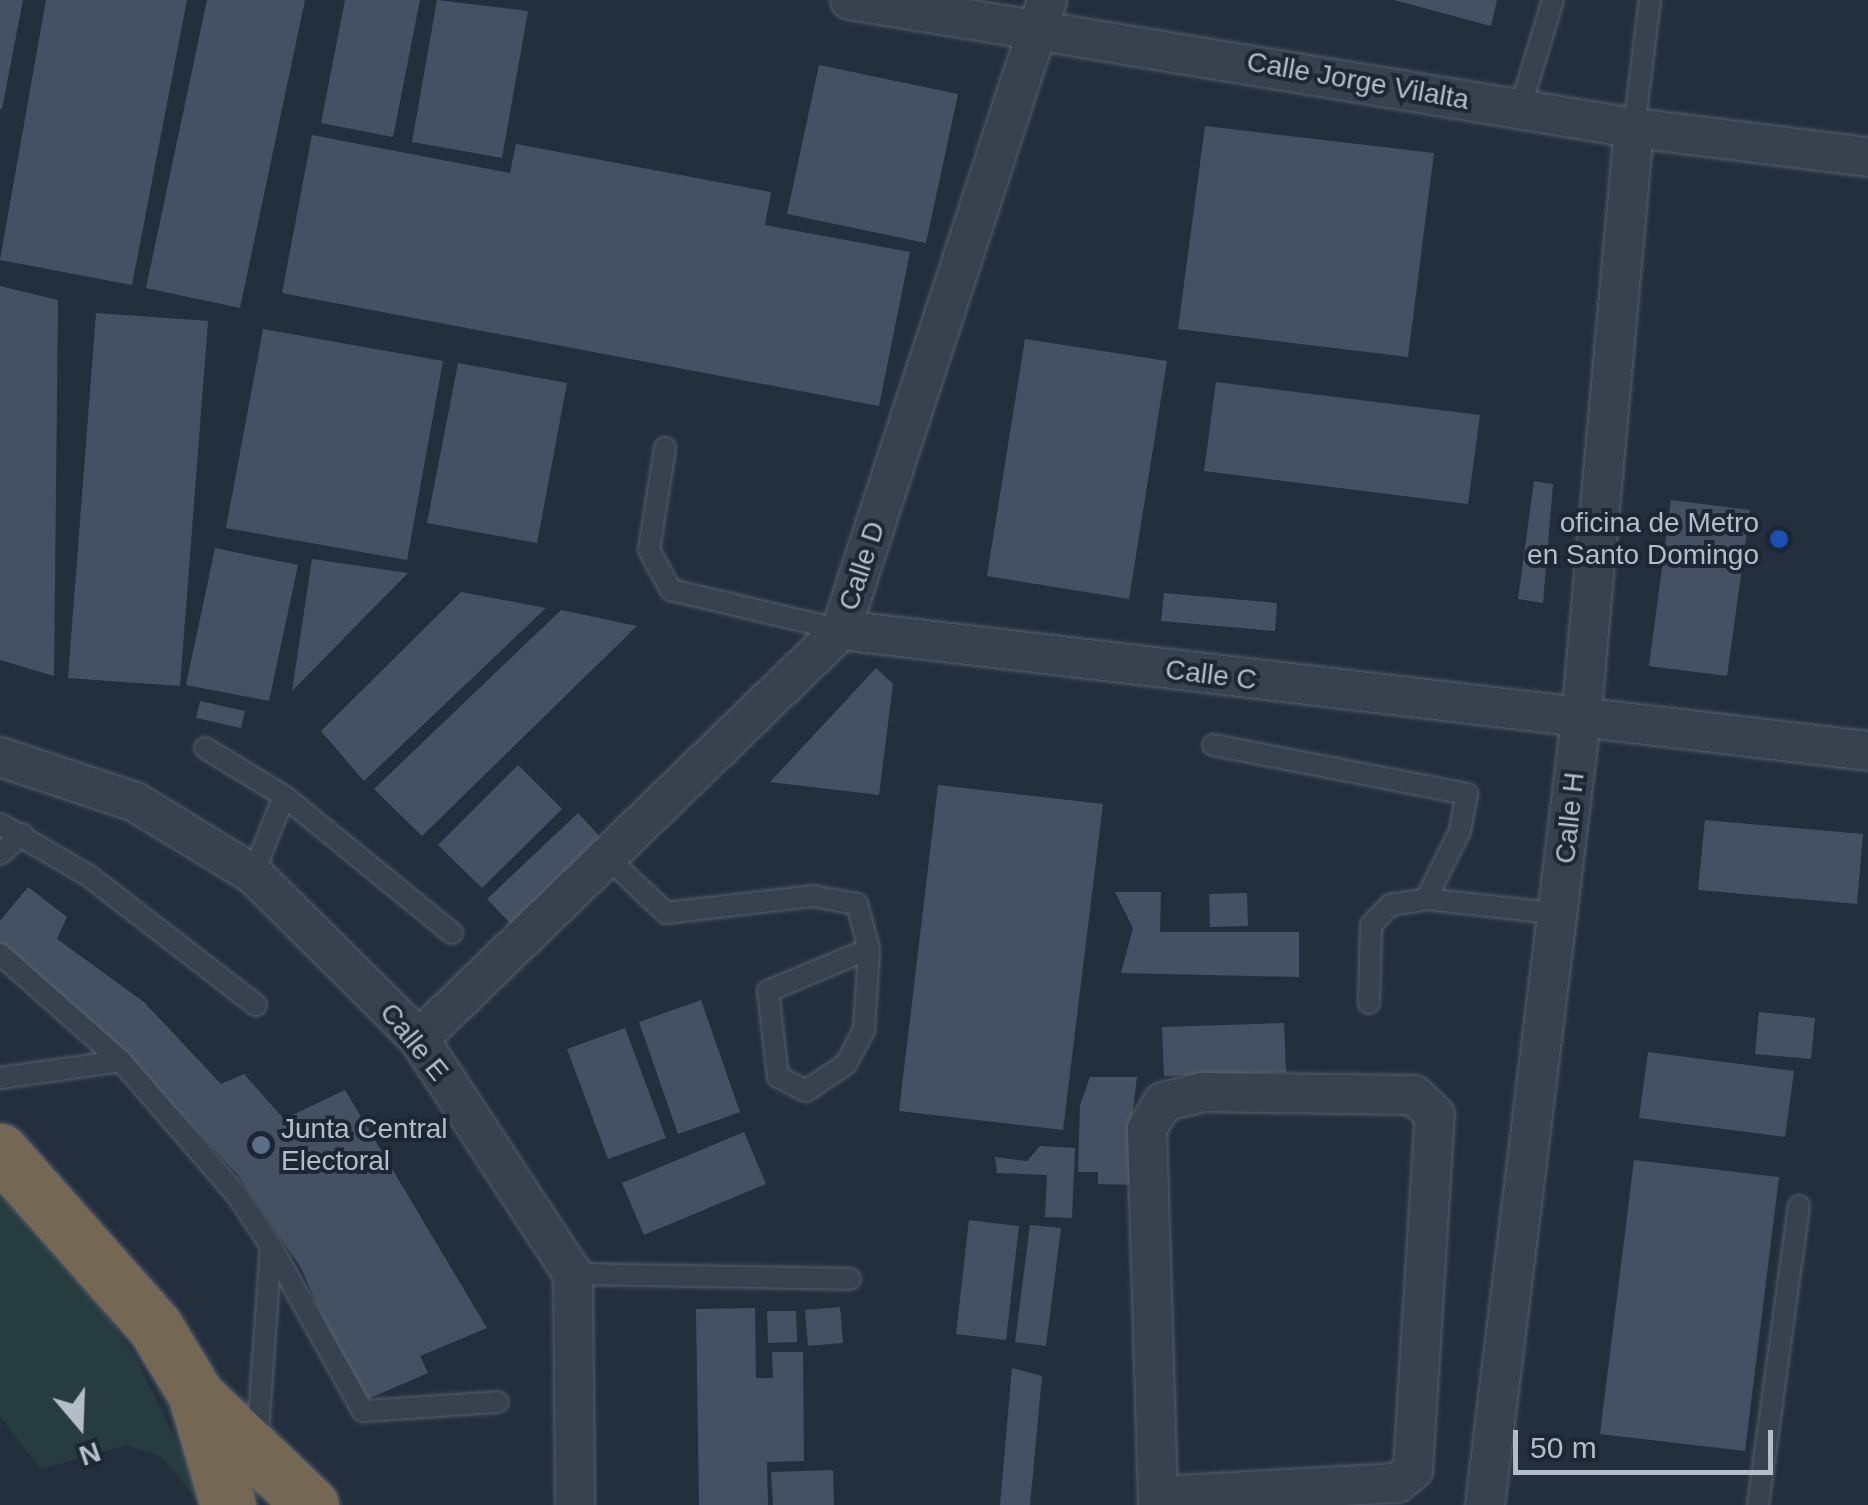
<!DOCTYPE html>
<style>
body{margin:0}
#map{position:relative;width:1868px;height:1505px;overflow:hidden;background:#242f3e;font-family:Helvetica,sans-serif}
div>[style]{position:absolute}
.green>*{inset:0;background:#263c3f}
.building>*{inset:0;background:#455162}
.roads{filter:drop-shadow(0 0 2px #565f6c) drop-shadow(0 0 2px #565f6c)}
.lane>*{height:20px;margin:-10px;padding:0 10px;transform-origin:10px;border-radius:10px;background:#38414e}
.street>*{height:38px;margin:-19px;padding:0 19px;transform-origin:19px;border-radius:19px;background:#38414e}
.highway>*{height:55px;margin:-27.5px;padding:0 27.5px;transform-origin:27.5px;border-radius:27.5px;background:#746855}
.dots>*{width:28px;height:28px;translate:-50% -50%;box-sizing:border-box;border:5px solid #1d2633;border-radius:50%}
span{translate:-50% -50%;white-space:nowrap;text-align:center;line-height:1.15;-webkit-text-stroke:8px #1d2633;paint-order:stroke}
.street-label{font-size:28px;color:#b4bcc9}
.poi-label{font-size:28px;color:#b4bcc9}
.right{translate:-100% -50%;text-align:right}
.left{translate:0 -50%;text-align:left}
.north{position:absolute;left:30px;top:1375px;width:100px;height:100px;-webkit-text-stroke:8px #1d2633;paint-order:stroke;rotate:161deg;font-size:28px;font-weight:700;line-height:40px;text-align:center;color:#b4bcc9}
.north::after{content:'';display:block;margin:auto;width:35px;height:45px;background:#b4bcc9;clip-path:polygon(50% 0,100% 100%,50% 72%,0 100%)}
.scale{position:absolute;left:1513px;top:1430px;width:260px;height:45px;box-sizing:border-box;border:5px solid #b4bcc9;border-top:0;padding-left:12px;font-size:30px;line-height:35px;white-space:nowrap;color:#b4bcc9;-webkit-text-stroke:8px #1d2633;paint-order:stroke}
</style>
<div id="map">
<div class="green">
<div style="clip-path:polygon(0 1189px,55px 1240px,135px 1356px,198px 1485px,201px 1505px,162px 1457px,126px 1445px,40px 1469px,0 1416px)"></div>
</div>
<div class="building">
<div style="clip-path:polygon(0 0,23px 0,2px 109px,0 109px)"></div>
<div style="clip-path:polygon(46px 0,187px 0,132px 285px,0 260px)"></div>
<div style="clip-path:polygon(207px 0,305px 0,240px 308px,146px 288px)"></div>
<div style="clip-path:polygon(345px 0,420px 0,393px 137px,321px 123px)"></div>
<div style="clip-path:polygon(437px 0,528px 11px,502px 158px,412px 142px)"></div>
<div style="clip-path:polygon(1394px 0,1497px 0,1491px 26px)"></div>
<div style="clip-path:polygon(819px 65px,958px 94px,926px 243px,787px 214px)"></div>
<div style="clip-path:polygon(1205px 126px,1434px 153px,1408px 357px,1178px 329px)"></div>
<div style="clip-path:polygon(312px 135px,510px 173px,516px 144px,771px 192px,765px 225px,910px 252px,879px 406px,282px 293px)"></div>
<div style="clip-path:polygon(0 286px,58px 300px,54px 676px,0 660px)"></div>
<div style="clip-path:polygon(96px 313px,208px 321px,180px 686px,68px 678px)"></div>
<div style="clip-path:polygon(263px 329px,443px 361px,407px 560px,226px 528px)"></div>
<div style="clip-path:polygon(1025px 339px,1167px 361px,1129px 599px,987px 576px)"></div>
<div style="clip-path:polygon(458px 363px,567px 383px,537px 543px,427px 523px)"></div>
<div style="clip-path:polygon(1216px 382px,1480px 415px,1468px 504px,1204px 471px)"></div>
<div style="clip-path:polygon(1534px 481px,1553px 484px,1543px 603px,1518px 599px)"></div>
<div style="clip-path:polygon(1671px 500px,1750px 510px,1727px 676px,1649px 666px)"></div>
<div style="clip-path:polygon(215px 548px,298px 565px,269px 701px,186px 685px)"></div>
<div style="clip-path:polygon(312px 559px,408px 573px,292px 691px)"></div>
<div style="clip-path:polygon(461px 592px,546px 608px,364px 781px,321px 731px)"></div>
<div style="clip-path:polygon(1164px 593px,1277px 603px,1275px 631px,1161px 621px)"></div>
<div style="clip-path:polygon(561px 610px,637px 626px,422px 836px,374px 789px)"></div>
<div style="clip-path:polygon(876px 668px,893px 684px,879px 795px,770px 782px)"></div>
<div style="clip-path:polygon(200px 701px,245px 711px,241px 728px,196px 718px)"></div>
<div style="clip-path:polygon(518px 765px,562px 809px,482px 888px,438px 845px)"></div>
<div style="clip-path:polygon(938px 785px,1103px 804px,1063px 1130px,899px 1111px)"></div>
<div style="clip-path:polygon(578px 813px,602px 839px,511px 924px,487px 899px)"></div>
<div style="clip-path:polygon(1705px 820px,1863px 834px,1857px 904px,1698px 890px)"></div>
<div style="clip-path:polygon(28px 887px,67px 917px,57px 939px,144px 1002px,221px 1084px,244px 1074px,284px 1119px,345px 1090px,487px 1328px,420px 1356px,428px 1373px,361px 1402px,301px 1268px,238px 1175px,153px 1084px,0 953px,0 921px)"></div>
<div style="clip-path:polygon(1115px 892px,1161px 892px,1160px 932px,1299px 932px,1299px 977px,1121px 973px,1133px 928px)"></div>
<div style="clip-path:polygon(1247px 893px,1248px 926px,1210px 927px,1209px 894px)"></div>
<div style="clip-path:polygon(701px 1000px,740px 1112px,678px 1134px,639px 1022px)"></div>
<div style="clip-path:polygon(1759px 1012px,1815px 1018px,1811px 1059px,1755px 1054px)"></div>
<div style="clip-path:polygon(1284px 1023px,1286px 1072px,1164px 1076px,1162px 1027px)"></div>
<div style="clip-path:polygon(625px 1028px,666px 1138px,608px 1159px,567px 1049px)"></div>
<div style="clip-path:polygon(1648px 1052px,1794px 1071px,1785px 1137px,1639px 1118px)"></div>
<div style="clip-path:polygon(1090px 1077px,1137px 1077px,1129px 1142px,1138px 1185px,1098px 1184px,1098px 1172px,1078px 1172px,1080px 1105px)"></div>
<div style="clip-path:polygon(744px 1132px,766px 1184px,644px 1235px,622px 1183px)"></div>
<div style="clip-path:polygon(1040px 1146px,1075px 1148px,1072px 1218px,1045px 1217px,1047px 1175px,997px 1173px,995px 1157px,1027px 1161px)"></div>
<div style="clip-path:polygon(1634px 1160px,1779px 1177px,1745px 1451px,1600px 1434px)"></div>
<div style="clip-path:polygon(969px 1220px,1019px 1226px,1006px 1340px,956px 1334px)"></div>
<div style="clip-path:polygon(1030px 1225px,1061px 1228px,1046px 1346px,1015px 1342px)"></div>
<div style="clip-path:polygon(840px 1307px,843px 1343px,808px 1346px,805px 1310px)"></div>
<div style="clip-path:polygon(755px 1308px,756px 1378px,773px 1378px,772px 1352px,803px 1352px,804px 1461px,767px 1462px,768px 1505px,699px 1505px,696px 1309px)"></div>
<div style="clip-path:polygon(767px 1311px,796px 1311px,797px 1342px,768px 1343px)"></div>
<div style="clip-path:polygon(1012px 1368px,1042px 1376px,1030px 1505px,1000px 1505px)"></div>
<div style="clip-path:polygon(833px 1470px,834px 1505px,773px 1505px,771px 1472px)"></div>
</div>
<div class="roads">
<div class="lane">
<div style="left:1520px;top:109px;width:114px;rotate:-73.2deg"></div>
<div style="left:1634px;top:128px;width:129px;rotate:-82.9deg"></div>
<div style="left:665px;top:448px;width:103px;rotate:98.9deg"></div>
<div style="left:649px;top:550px;width:46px;rotate:61.2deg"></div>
<div style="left:671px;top:590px;width:175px;rotate:13.2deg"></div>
<div style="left:1213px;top:745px;width:259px;rotate:10.9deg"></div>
<div style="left:1467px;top:794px;width:38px;rotate:101deg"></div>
<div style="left:1460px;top:831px;width:76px;rotate:116.6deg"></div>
<div style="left:205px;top:748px;width:92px;rotate:31.3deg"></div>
<div style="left:0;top:824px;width:103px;rotate:30.3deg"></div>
<div style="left:89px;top:876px;width:211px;rotate:37.7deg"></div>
<div style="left:0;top:854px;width:30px;rotate:-41deg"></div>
<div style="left:610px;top:860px;width:77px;rotate:43.4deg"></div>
<div style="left:666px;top:913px;width:147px;rotate:-6.6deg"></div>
<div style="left:812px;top:896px;width:46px;rotate:10.1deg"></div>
<div style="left:857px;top:904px;width:47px;rotate:75.1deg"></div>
<div style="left:869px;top:949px;width:81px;rotate:93.5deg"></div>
<div style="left:864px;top:1030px;width:38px;rotate:118deg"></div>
<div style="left:846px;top:1064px;width:48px;rotate:146deg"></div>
<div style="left:806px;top:1091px;width:31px;rotate:-153deg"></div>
<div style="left:778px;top:1077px;width:87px;rotate:-96.6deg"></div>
<div style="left:768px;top:991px;width:109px;rotate:-22.6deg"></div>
<div style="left:253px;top:874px;width:84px;rotate:-68.3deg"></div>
<div style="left:284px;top:796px;width:217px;rotate:39.2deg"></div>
<div style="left:0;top:954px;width:162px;rotate:41.5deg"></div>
<div style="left:1369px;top:1003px;width:78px;rotate:-88.5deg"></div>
<div style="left:1371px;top:925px;width:28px;rotate:-46deg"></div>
<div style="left:1390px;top:905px;width:36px;rotate:-9deg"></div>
<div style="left:1426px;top:899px;width:134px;rotate:6.4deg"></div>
<div style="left:0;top:1078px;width:122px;rotate:-8deg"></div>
<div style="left:121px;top:1061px;width:177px;rotate:49.1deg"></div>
<div style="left:237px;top:1195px;width:61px;rotate:56.3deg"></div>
<div style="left:271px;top:1246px;width:199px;rotate:94deg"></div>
<div style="left:271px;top:1246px;width:189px;rotate:60.9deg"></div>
<div style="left:363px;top:1411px;width:135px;rotate:-3.8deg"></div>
<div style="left:573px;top:1274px;width:277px;rotate:1deg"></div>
<div style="left:1758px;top:1505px;width:302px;rotate:-82.2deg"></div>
</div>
<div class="street">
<div style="left:850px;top:0;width:794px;rotate:9.27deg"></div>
<div style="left:1634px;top:128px;width:236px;rotate:7.1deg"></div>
<div style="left:841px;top:630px;width:1034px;rotate:6.72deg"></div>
<div style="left:0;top:757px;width:142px;rotate:18.4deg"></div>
<div style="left:135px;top:802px;width:138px;rotate:31.4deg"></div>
<div style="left:253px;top:874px;width:234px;rotate:44.8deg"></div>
<div style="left:419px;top:1039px;width:281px;rotate:56.8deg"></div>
<div style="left:573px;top:1274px;width:231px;rotate:89.5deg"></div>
<div style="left:419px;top:1039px;width:588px;rotate:-44.1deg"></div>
<div style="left:841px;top:630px;width:663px;rotate:-71.89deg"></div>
<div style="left:1158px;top:1496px;width:239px;rotate:-3.1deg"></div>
<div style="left:1397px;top:1483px;width:21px;rotate:-39deg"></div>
<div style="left:1413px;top:1470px;width:356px;rotate:-86.5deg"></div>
<div style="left:1435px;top:1115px;width:29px;rotate:-136deg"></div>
<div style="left:1414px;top:1095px;width:211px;rotate:-179.2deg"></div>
<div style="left:1203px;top:1092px;width:41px;rotate:166deg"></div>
<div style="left:1163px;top:1102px;width:31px;rotate:121deg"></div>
<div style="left:1147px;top:1129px;width:367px;rotate:88.3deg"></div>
<div style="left:1158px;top:1496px;width:9px;rotate:90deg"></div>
<div style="left:1485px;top:1505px;width:791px;rotate:-83.03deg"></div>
<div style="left:1581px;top:720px;width:594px;rotate:-84.88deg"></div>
</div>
<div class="highway">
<div style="left:0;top:1151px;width:235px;rotate:48.6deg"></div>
<div style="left:155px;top:1327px;width:77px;rotate:58.8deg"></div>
<div style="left:195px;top:1393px;width:117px;rotate:73.6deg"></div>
<div style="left:201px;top:1400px;width:152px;rotate:43.7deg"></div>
</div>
</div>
<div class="dots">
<div style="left:1779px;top:539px;background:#1a4fb4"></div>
<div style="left:261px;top:1145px;background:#5c6f8a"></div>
</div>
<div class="street-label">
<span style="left:1358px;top:81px;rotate:10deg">Calle Jorge Vilalta</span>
<span style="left:862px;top:566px;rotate:-72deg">Calle D</span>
<span style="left:1211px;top:675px;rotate:7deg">Calle C</span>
<span style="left:1570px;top:818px;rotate:-84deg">Calle H</span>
<span style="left:414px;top:1042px;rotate:51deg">Calle E</span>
</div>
<div class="poi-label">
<span class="right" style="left:1759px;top:539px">oficina de Metro<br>en Santo Domingo</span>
<span class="left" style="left:281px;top:1145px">Junta Central<br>Electoral</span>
</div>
<div class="north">N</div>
<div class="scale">50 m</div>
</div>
